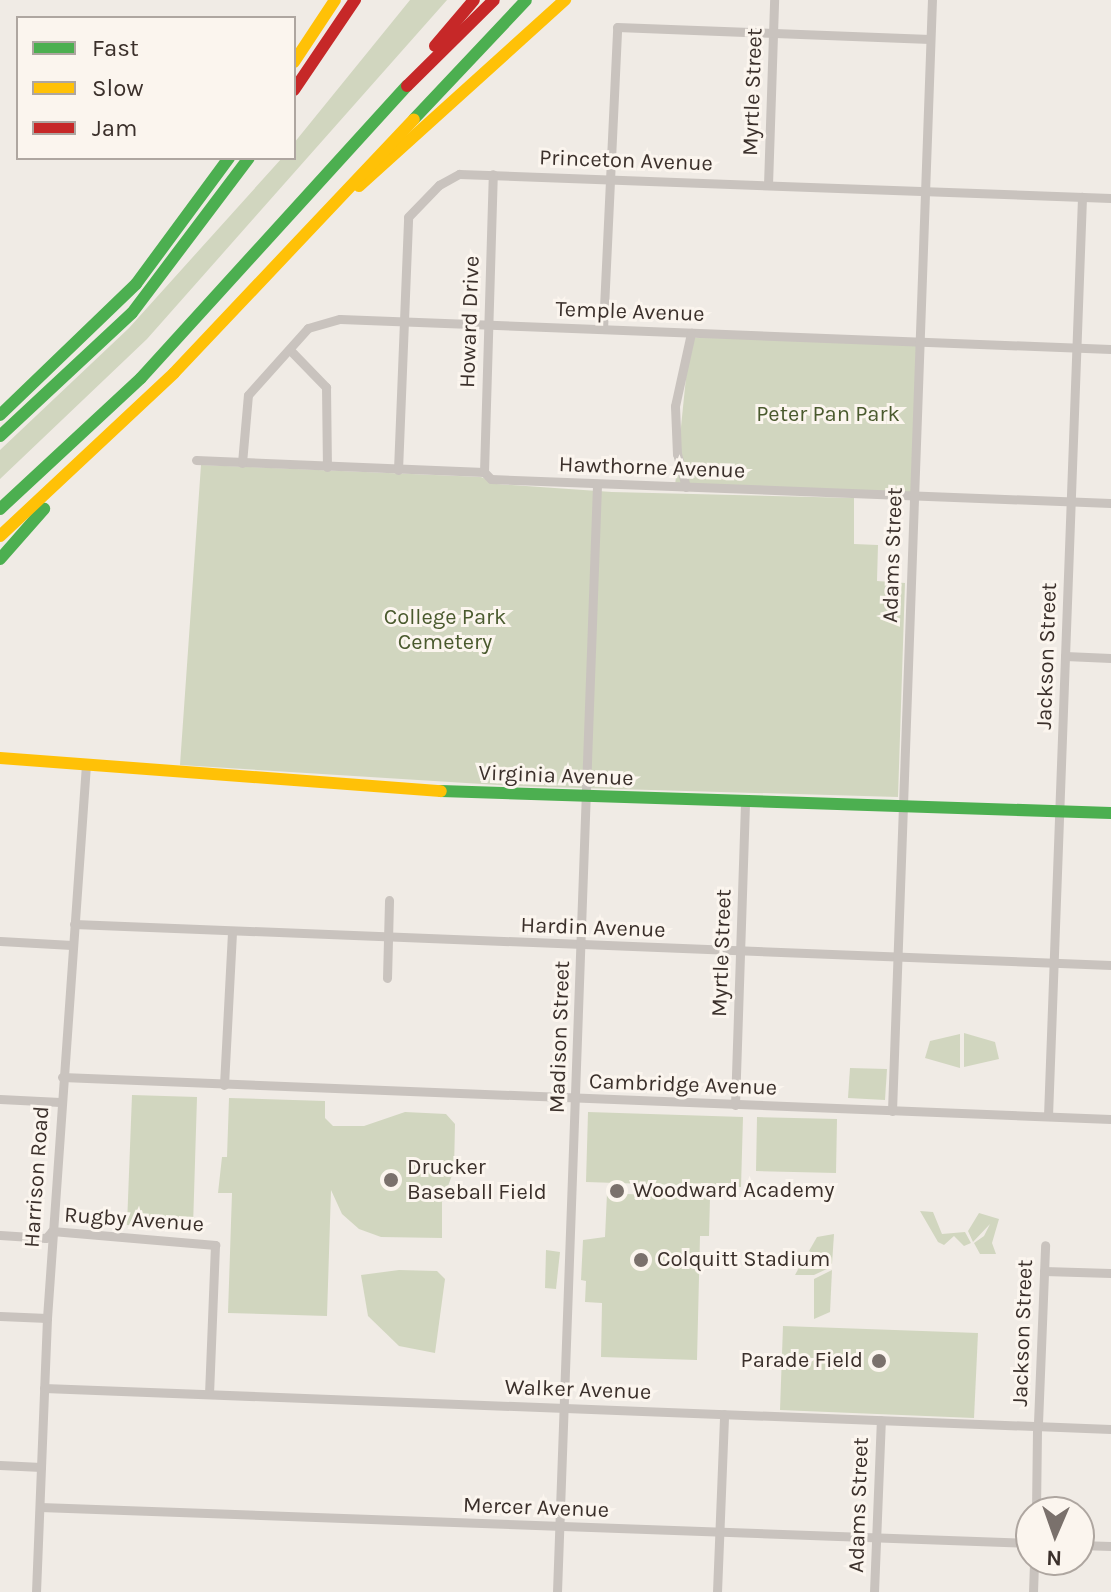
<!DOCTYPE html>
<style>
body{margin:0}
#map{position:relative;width:1111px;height:1592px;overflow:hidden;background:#f0ebe5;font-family:Karla,sans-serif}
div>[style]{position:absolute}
.green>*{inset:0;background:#d1d6bf}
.street>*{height:9px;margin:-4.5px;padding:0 4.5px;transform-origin:4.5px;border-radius:4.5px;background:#c9c3be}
.fast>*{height:12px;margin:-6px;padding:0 6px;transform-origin:6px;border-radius:6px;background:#4caf50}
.slow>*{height:12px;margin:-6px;padding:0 6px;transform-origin:6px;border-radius:6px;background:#ffc107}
.jam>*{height:12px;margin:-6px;padding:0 6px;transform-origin:6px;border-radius:6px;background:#c62828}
.dots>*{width:22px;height:22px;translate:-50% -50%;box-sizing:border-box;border:4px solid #fbf5ee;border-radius:50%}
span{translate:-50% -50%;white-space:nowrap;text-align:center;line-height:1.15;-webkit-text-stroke:6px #fbf5ee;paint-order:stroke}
.street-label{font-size:22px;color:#3b302b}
.park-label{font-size:22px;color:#4a5a2e}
.poi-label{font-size:22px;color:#3b302b}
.left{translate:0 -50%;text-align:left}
.right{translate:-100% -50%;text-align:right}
.legend{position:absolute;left:16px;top:16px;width:280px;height:144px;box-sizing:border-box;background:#fbf5ee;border:2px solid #aea6a0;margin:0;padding:10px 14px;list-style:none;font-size:24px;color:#3b302b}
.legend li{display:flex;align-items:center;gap:16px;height:40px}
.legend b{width:40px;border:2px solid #aea6a0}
.north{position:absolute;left:1015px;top:1496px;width:80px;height:80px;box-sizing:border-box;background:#fbf5ee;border:2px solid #aea6a0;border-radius:50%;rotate:182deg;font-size:22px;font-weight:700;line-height:32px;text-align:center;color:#3b302b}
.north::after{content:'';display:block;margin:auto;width:28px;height:36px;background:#7a716c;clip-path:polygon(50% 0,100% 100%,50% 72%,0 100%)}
</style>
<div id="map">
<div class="green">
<div style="clip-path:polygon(410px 0,447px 0,147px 339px,0 479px,0 450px,129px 328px,282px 158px,294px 158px,294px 143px)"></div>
<div style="clip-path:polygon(690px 338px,921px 339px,916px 497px,675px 486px)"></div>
<div style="clip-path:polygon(201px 465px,481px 477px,497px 484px,612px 492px,854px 498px,854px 544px,878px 545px,877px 581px,905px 583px,898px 797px,512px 786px,180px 765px)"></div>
<div style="clip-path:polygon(964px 1033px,995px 1042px,999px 1059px,964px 1067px)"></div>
<div style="clip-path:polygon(960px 1034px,960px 1068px,925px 1058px,930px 1041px)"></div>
<div style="clip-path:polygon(850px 1068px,887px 1069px,885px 1100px,848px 1098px)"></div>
<div style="clip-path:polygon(132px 1095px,197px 1097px,193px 1227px,127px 1225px)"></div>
<div style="clip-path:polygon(229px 1098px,325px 1101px,325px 1118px,333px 1126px,364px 1126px,405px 1112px,446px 1114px,455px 1124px,454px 1170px,442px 1202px,442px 1238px,381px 1237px,359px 1229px,342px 1214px,331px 1190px,327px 1316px,228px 1313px,232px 1193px,218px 1193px,222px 1157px,227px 1157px)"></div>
<div style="clip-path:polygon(588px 1112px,743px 1117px,741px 1187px,586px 1182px)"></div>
<div style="clip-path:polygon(757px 1117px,837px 1119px,836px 1173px,756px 1171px)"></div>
<div style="clip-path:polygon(607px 1193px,710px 1198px,709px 1236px,700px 1236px,697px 1360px,601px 1357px,602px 1303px,585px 1302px,586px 1281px,581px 1280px,583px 1240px,605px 1237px)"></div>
<div style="clip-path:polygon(920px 1211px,933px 1212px,942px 1234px,965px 1232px,971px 1243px,964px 1246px,954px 1236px,944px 1245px,938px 1242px)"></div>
<div style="clip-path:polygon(979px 1213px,999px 1219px,992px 1243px,996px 1254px,980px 1254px,974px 1243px,984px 1236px,990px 1224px,973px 1242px,968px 1231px)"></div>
<div style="clip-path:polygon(834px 1234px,832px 1264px,809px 1251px,817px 1237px)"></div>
<div style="clip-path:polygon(546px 1250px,560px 1252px,556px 1289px,545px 1288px)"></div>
<div style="clip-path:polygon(807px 1253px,831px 1267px,814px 1275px,795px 1275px)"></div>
<div style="clip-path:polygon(399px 1270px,437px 1271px,445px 1279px,435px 1353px,399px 1346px,368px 1316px,361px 1275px)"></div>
<div style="clip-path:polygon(832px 1270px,830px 1312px,814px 1319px,814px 1279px)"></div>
<div style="clip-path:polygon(783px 1326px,978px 1333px,974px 1418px,780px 1410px)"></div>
</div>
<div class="street">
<div style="left:768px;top:185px;width:185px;rotate:-88.1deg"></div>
<div style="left:603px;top:329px;width:302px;rotate:-87.3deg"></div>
<div style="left:617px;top:27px;width:313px;rotate:2.2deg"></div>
<div style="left:290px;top:350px;width:52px;rotate:45.8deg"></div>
<div style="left:326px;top:387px;width:80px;rotate:89.3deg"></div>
<div style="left:196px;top:460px;width:288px;rotate:2.4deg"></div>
<div style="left:484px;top:472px;width:10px;rotate:45deg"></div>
<div style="left:491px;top:479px;width:620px;rotate:2.22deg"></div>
<div style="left:242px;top:463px;width:68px;rotate:-85deg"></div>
<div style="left:248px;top:395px;width:90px;rotate:-48.2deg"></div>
<div style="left:308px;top:328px;width:33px;rotate:-16deg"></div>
<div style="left:340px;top:319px;width:772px;rotate:2.23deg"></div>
<div style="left:398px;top:470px;width:253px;rotate:-87.7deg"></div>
<div style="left:408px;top:217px;width:45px;rotate:-45.9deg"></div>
<div style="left:439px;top:185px;width:23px;rotate:-29deg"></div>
<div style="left:459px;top:174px;width:652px;rotate:2.11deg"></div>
<div style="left:484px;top:472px;width:298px;rotate:-88.3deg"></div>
<div style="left:686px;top:487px;width:34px;rotate:-105deg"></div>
<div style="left:677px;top:454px;width:48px;rotate:-92.4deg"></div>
<div style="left:675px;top:406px;width:75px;rotate:-77.6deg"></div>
<div style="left:1065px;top:656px;width:46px;rotate:2.5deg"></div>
<div style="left:74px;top:924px;width:1038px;rotate:2.26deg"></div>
<div style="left:0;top:941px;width:72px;rotate:3.2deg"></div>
<div style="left:387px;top:978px;width:78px;rotate:-88.5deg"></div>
<div style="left:62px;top:1077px;width:1050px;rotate:2.29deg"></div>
<div style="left:224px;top:1085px;width:154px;rotate:-87deg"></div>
<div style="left:0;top:1099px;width:60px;rotate:2.9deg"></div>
<div style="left:735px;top:1105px;width:303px;rotate:-88.1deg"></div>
<div style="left:892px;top:1111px;width:1112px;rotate:-87.94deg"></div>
<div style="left:1048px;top:1116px;width:920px;rotate:-87.88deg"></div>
<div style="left:0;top:1235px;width:46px;rotate:3.7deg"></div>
<div style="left:46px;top:1238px;width:9px;rotate:-49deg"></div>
<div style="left:52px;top:1231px;width:164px;rotate:4.9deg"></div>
<div style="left:215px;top:1245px;width:149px;rotate:92.3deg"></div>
<div style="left:1044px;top:1271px;width:67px;rotate:1.7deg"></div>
<div style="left:0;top:1316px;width:47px;rotate:2.4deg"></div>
<div style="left:44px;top:1388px;width:1068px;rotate:2.2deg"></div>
<div style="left:1038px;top:1423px;width:178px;rotate:-87.7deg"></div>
<div style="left:0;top:1465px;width:41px;rotate:2.8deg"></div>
<div style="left:40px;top:1507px;width:992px;rotate:2.08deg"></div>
<div style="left:1036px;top:1512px;width:86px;rotate:-89.3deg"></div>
<div style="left:1079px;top:1545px;width:32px;rotate:2deg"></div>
<div style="left:36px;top:1592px;width:274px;rotate:-87.7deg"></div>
<div style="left:47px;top:1318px;width:554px;rotate:-85.97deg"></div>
<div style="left:557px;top:1592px;width:1109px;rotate:-87.93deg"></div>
<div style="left:717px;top:1592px;width:178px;rotate:-87.7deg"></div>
<div style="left:874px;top:1592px;width:172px;rotate:-87.7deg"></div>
<div style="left:1033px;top:1592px;width:32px;rotate:-88deg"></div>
</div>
<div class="fast">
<div style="left:414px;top:119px;width:163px;rotate:-46.7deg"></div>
<div style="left:0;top:415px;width:189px;rotate:-43.9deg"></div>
<div style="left:136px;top:284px;width:157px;rotate:-53.6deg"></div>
<div style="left:0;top:436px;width:180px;rotate:-43deg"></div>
<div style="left:132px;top:313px;width:194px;rotate:-53deg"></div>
<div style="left:0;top:509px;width:192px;rotate:-42.9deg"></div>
<div style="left:141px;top:378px;width:395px;rotate:-47.7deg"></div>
<div style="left:0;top:559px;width:67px;rotate:-48.7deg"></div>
<div style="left:441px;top:791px;width:670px;rotate:1.88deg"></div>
</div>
<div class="slow">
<div style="left:294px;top:62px;width:74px;rotate:-56.5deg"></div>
<div style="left:359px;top:186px;width:278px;rotate:-42.1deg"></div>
<div style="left:0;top:536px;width:238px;rotate:-43.1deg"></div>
<div style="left:174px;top:373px;width:349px;rotate:-46.6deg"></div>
<div style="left:0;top:758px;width:442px;rotate:4.3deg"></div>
</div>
<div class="jam">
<div style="left:435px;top:46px;width:60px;rotate:-49.7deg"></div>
<div style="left:407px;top:86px;width:122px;rotate:-44.7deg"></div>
<div style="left:294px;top:90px;width:109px;rotate:-55.9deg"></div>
</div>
<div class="dots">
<div style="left:391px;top:1180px;background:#7a716c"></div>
<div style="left:617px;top:1191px;background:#7a716c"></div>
<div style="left:641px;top:1260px;background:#7a716c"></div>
<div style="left:879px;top:1361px;background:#7a716c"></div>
</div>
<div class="street-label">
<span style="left:753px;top:92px;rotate:-88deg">Myrtle Street</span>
<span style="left:626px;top:161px;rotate:2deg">Princeton Avenue</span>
<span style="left:630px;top:312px;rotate:2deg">Temple Avenue</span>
<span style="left:470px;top:322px;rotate:-88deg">Howard Drive</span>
<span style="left:652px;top:468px;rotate:2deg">Hawthorne Avenue</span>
<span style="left:893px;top:555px;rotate:-88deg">Adams Street</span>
<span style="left:1047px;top:656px;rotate:-88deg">Jackson Street</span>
<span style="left:556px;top:776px;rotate:2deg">Virginia Avenue</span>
<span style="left:593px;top:928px;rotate:2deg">Hardin Avenue</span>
<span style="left:722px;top:953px;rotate:-88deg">Myrtle Street</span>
<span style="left:560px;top:1037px;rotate:-88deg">Madison Street</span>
<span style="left:683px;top:1085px;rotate:2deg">Cambridge Avenue</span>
<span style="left:37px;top:1177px;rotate:-86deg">Harrison Road</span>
<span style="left:134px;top:1220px;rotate:4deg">Rugby Avenue</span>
<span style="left:1023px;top:1333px;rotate:-88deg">Jackson Street</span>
<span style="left:578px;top:1390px;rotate:2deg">Walker Avenue</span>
<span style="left:859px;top:1505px;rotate:-88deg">Adams Street</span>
<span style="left:536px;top:1508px;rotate:2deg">Mercer Avenue</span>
</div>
<div class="park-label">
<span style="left:828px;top:415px">Peter Pan Park</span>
<span style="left:445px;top:630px">College Park<br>Cemetery</span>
</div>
<div class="poi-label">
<span class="left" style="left:407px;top:1180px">Drucker<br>Baseball Field</span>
<span class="left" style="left:633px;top:1191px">Woodward Academy</span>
<span class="left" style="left:657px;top:1260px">Colquitt Stadium</span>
<span class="right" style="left:863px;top:1361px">Parade Field</span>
</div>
<ul class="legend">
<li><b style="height:10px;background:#4caf50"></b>Fast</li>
<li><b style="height:10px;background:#ffc107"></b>Slow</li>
<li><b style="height:10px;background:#c62828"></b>Jam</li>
</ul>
<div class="north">N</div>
</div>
